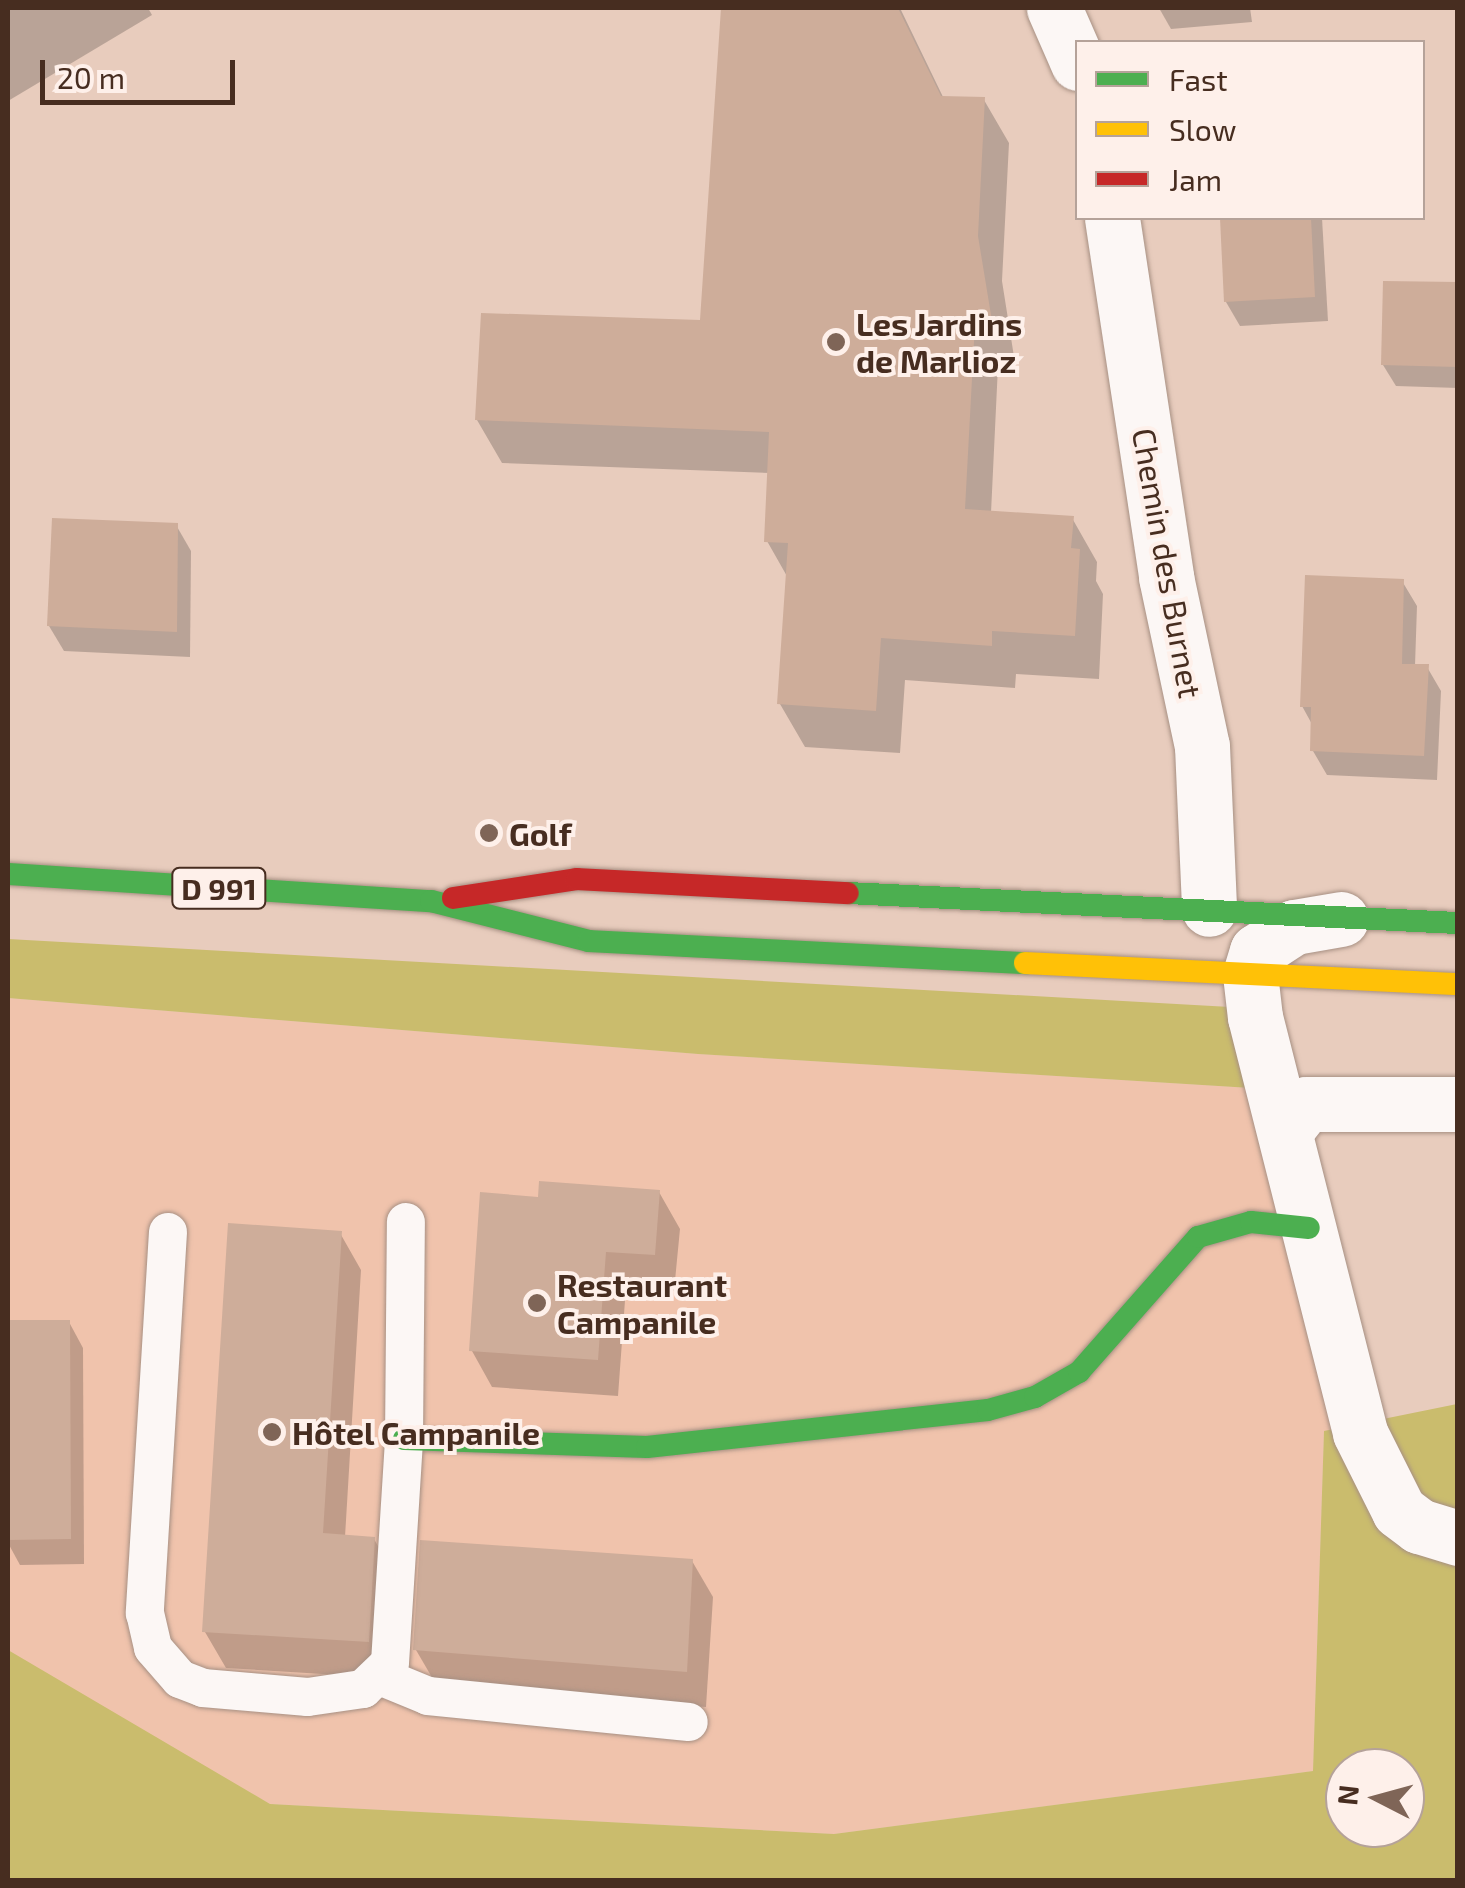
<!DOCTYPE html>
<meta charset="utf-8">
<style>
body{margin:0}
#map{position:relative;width:1465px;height:1888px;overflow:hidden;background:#e8ccbd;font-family:"Exo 2",sans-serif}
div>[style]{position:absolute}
.built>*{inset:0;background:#f0c3ac}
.green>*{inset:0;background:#cabc6d}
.shadow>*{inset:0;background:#0003}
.building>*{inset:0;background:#cead9a}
.roads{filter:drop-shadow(0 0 2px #a79083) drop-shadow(0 0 2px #a79083)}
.lane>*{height:38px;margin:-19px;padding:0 19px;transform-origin:19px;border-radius:19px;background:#fcf7f5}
.street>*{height:55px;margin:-27.5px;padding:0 27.5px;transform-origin:27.5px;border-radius:27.5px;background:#fcf7f5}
.fast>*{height:22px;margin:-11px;padding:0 11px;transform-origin:11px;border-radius:11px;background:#4caf50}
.slow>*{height:22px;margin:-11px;padding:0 11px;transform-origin:11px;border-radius:11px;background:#ffc107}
.jam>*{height:22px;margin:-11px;padding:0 11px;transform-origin:11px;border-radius:11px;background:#c62828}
.dots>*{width:28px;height:28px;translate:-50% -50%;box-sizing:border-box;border:5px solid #fef0ea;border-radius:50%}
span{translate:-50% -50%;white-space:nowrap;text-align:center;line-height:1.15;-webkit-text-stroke:8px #fef0ea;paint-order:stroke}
.shield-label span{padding:2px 8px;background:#fef0ea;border:2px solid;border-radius:8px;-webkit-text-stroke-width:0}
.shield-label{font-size:30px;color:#472d20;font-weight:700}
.poi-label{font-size:32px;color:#472d20;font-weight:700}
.left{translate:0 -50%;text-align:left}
.street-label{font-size:32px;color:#472d20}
.frame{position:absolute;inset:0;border:10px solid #472d20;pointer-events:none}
.legend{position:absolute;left:1075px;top:40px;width:350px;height:180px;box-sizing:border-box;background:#fef0ea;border:2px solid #b5a299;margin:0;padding:12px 18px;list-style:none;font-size:30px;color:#472d20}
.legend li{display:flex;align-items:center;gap:20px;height:50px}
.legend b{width:50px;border:2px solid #b5a299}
.north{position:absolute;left:1325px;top:1748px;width:100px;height:100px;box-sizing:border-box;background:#fef0ea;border:2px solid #b5a299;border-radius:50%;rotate:276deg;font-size:28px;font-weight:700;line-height:40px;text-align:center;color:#472d20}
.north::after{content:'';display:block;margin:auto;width:35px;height:45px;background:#7f6557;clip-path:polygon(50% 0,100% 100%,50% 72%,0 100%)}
.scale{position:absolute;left:40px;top:60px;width:195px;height:45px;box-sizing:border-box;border:5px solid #472d20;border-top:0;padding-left:12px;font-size:30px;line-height:35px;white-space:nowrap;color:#472d20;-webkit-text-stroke:8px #fef0ea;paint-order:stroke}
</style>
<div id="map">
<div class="built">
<div style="clip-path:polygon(8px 998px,698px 1054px,1267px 1089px,1359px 1423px,1324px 1432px,1313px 1771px,834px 1834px,270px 1804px,8px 1655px)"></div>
</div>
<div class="green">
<div style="clip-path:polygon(8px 939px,1230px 1007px,1267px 1089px,698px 1054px,8px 998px)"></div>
<div style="clip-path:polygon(evenodd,1457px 1404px,1457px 1880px,8px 1880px,8px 1650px,270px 1804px,834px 1834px,1313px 1771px,1324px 1431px,1457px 1404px,1345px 1768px,1405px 1768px,1405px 1828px,1345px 1828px,1345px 1768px)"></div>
</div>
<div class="shadow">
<div style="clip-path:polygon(8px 8px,148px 8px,152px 15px,8px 101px)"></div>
<div style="clip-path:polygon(723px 8px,900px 8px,944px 99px,984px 100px,1009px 143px,1002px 281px,1015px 363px,998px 366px,991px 513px,1072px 518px,1097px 562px,1096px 581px,1103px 594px,1099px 679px,1016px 674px,1015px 688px,905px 680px,900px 753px,805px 747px,780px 704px,788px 578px,767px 541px,770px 473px,502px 463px,477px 420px,703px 322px)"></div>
<div style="clip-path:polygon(1159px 8px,1250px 8px,1252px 22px,1171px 29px)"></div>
<div style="clip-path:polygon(1222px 218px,1322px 218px,1328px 321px,1240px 326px,1226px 302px)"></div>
<div style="clip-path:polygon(1458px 285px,1458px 388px,1396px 386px,1383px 365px)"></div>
<div style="clip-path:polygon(176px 525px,191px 551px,190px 657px,64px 651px,49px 626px)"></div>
<div style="clip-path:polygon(1402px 581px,1417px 606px,1415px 666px,1427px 667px,1441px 691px,1437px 780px,1327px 775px,1313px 751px,1313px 726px,1302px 706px)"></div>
<div style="clip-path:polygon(659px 1192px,680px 1229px,674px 1291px,626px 1287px,618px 1396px,492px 1387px,472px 1351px,541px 1199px)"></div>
<div style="clip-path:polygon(340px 1233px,361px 1270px,345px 1537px,374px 1539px,395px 1576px,388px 1678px,226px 1668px,205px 1632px)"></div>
<div style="clip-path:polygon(8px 1322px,69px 1322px,83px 1348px,84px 1564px,20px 1565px,8px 1543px)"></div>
<div style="clip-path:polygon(692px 1561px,713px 1597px,706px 1707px,437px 1686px,416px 1650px)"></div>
</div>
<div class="building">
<div style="clip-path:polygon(721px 8px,898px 8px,941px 96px,985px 97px,978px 236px,992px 321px,975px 323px,965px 509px,1074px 516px,1071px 548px,1080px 549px,1075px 636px,992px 631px,992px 646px,881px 638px,876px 711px,777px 704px,788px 543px,764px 542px,769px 432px,475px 420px,481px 313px,700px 320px)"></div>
<div style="clip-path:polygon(1220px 218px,1311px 218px,1315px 297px,1224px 302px)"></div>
<div style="clip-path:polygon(1383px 281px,1458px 282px,1458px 367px,1381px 365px)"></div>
<div style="clip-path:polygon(52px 518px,178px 523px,177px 632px,47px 626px)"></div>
<div style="clip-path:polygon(1305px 575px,1404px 579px,1402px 664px,1429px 664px,1424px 756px,1310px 751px,1311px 707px,1300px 707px)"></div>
<div style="clip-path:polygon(539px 1181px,660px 1190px,655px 1255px,606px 1252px,598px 1360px,469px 1351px,480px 1192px,538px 1197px)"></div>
<div style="clip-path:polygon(228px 1223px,342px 1231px,323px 1533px,375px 1537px,369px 1642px,202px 1632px)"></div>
<div style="clip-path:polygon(8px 1320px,70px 1320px,71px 1539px,8px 1540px)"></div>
<div style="clip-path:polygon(420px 1540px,693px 1559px,687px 1672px,413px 1650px)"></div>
</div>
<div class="roads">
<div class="lane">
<div style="left:168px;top:1232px;width:382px;rotate:93.5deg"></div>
<div style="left:145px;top:1613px;width:36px;rotate:77deg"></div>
<div style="left:153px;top:1648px;width:41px;rotate:48.9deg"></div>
<div style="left:180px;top:1679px;width:25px;rotate:21deg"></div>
<div style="left:203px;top:1688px;width:105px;rotate:4.9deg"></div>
<div style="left:308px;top:1697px;width:56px;rotate:-8.3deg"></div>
<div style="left:363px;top:1689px;width:37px;rotate:-44deg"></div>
<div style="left:390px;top:1663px;width:224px;rotate:-86.4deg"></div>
<div style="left:404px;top:1439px;width:217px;rotate:-89.5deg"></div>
<div style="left:382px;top:1677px;width:50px;rotate:22.4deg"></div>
<div style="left:428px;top:1696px;width:262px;rotate:5.7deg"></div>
</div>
<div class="street">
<div style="left:1054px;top:8px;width:60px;rotate:66.4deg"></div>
<div style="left:1112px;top:218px;width:363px;rotate:81.4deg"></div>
<div style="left:1166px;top:577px;width:173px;rotate:78deg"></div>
<div style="left:1202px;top:746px;width:163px;rotate:87.5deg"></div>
<div style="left:1341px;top:919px;width:48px;rotate:170.3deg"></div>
<div style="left:1294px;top:927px;width:44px;rotate:147deg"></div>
<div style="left:1257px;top:951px;width:24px;rotate:107deg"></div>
<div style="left:1250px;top:974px;width:43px;rotate:83.4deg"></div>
<div style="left:1255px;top:1017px;width:429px;rotate:75.8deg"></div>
<div style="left:1360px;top:1433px;width:87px;rotate:63.4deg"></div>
<div style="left:1399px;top:1511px;width:25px;rotate:37deg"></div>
<div style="left:1419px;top:1526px;width:41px;rotate:17.1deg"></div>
<div style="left:1288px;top:1127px;width:29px;rotate:-52deg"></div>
<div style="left:1306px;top:1104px;width:152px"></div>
</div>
<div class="fast">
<div style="left:8px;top:874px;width:424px;rotate:3.7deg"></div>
<div style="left:431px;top:901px;width:163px;rotate:14.2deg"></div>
<div style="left:589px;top:941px;width:437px;rotate:2.9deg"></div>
<div style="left:848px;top:893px;width:611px;rotate:2.82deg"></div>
<div style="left:404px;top:1439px;width:243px;rotate:1.9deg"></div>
<div style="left:647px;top:1447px;width:343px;rotate:-6.2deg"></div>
<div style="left:988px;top:1410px;width:49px;rotate:-15.5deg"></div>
<div style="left:1035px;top:1397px;width:51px;rotate:-29.6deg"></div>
<div style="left:1079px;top:1372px;width:180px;rotate:-48.6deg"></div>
<div style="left:1198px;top:1237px;width:55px;rotate:-15.8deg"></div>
<div style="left:1251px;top:1222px;width:58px;rotate:5.9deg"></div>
</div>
<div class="slow">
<div style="left:1025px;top:963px;width:434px;rotate:2.8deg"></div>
</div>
<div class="jam">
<div style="left:453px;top:898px;width:125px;rotate:-8.7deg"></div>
<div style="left:577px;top:879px;width:271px;rotate:3deg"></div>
</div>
</div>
<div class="dots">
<div style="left:836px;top:342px;background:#7f6557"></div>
<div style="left:489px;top:833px;background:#7f6557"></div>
<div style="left:537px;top:1303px;background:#7f6557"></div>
<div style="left:272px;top:1432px;background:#7f6557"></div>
</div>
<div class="shield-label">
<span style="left:219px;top:888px">D 991</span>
</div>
<div class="poi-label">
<span class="left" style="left:856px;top:342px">Les Jardins<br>de Marlioz</span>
<span class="left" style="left:509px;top:833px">Golf</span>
<span class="left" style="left:557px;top:1303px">Restaurant<br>Campanile</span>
<span class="left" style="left:292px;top:1432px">Hôtel Campanile</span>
</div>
<div class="street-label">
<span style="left:1168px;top:563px;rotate:80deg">Chemin des Burnet</span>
</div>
<div class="frame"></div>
<ul class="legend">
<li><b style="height:12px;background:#4caf50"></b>Fast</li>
<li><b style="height:12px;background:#ffc107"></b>Slow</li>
<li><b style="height:12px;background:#c62828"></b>Jam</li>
</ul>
<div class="north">N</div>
<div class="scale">20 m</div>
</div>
